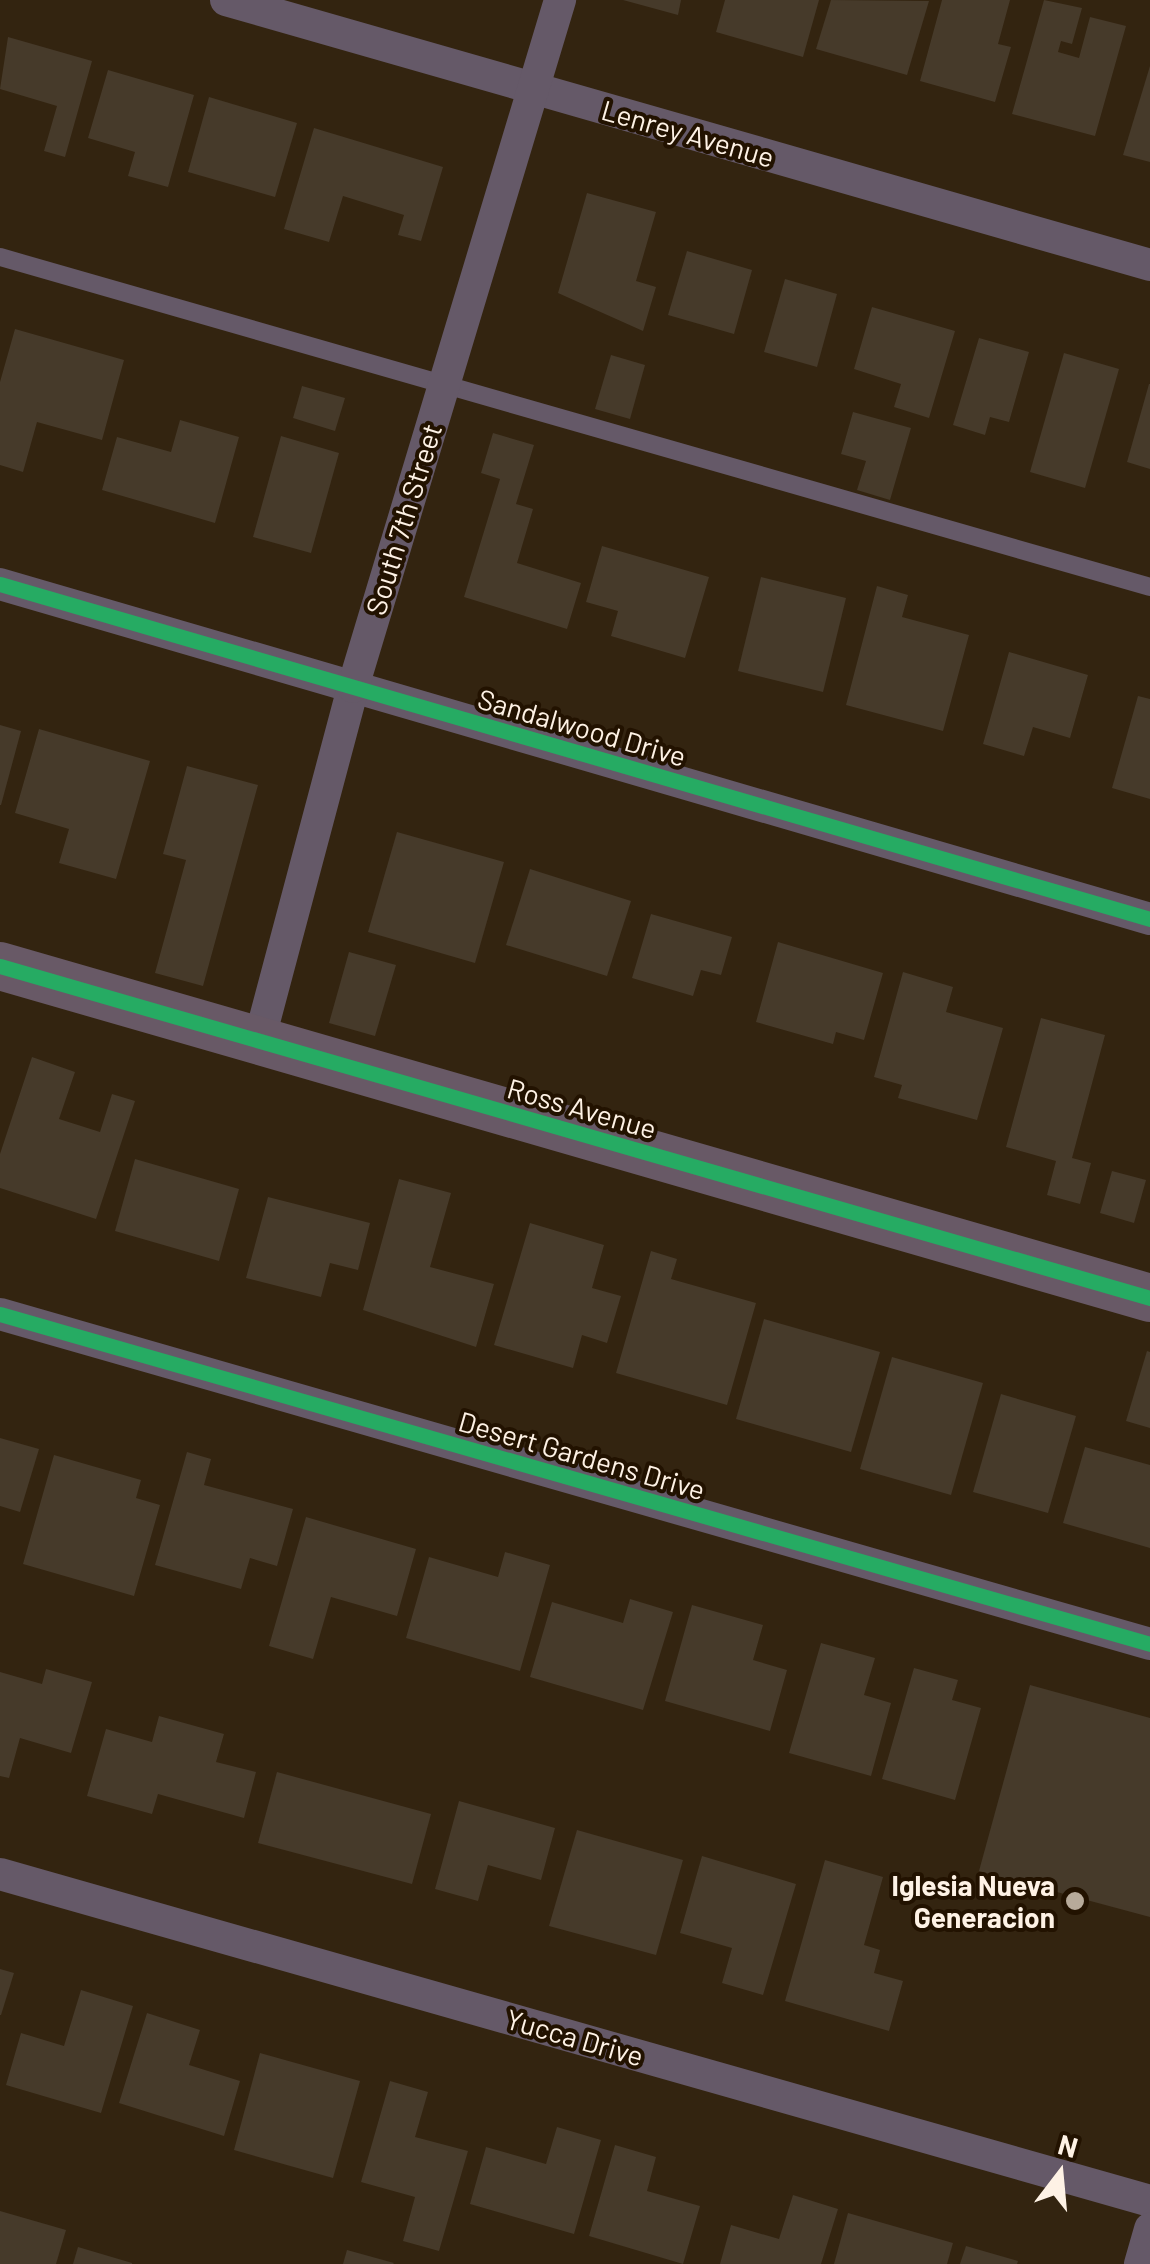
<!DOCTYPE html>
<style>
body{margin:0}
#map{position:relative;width:1150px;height:2264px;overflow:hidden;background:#332410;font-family:Barlow,sans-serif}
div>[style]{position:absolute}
.building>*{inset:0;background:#463a2a}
.lane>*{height:18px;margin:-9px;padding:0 9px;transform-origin:9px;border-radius:9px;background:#655968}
.street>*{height:32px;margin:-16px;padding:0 16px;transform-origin:16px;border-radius:16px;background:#655968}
.secondary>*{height:48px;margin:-24px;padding:0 24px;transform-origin:24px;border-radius:24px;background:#685966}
.cycleway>*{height:15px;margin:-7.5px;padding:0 7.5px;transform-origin:7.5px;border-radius:7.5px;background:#26ab63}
.dots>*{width:28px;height:28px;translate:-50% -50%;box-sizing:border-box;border:5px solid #221200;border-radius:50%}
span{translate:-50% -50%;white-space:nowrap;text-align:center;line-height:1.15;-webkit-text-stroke:8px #221200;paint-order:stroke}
.street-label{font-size:28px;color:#fef2e5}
.poi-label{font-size:28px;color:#fef2e5;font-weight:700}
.right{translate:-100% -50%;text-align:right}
.north{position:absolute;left:1010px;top:2124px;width:100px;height:100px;-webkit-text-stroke:8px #221200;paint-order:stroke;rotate:16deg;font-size:28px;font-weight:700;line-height:40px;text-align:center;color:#fef2e5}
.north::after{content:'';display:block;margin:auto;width:35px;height:45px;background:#fef2e5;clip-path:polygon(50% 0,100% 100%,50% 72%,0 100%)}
</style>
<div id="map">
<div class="building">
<div style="clip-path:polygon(623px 0,681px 0,678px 15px)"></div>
<div style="clip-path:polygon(725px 0,819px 0,803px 57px,716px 32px)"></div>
<div style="clip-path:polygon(831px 0,929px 1px,907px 75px,816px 49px)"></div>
<div style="clip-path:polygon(942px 0,1010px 0,998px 44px,1011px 47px,995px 102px,920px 81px)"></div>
<div style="clip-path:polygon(1044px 0,1082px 8px,1072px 44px,1061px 41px,1058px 52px,1079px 58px,1090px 17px,1126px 26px,1095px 136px,1012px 114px)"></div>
<div style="clip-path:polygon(8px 37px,92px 61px,65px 157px,44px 151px,57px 106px,0 89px)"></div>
<div style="clip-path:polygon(1150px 66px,1150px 162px,1123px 155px)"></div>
<div style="clip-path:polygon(108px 70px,194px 95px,168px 187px,128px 176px,135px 152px,88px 138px)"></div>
<div style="clip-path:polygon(209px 97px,297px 123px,275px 197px,188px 172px)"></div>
<div style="clip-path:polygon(314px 128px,443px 167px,421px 241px,398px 235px,404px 215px,343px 196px,329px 242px,284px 229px)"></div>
<div style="clip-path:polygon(587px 193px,656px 212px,636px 281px,656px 287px,643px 331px,558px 293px)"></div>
<div style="clip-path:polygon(687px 251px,752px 270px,734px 334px,668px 315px)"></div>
<div style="clip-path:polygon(785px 279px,837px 294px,817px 367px,764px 352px)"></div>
<div style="clip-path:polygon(872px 307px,955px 331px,929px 418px,894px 407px,901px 384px,854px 369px)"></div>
<div style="clip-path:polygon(15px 329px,124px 360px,102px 440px,37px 422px,23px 472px,0 465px,0 382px)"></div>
<div style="clip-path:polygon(979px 338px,1029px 352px,1009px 422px,990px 417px,985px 435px,953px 425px)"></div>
<div style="clip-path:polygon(1064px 353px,1119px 369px,1085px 488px,1030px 472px)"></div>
<div style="clip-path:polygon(611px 355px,645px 365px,630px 419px,595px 409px)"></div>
<div style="clip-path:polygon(1149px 384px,1150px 384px,1150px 469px,1127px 462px)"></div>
<div style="clip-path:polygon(302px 386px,345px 398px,335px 431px,293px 418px)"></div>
<div style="clip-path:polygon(853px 412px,911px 428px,890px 500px,857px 490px,866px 461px,841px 454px)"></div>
<div style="clip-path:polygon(180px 420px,239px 437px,215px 523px,102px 490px,117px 437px,171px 452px)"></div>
<div style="clip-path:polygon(493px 433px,534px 445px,516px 504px,533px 509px,517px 563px,581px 583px,567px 629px,464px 597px,500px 479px,481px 473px)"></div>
<div style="clip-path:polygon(281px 436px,339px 453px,311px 553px,253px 537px)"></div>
<div style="clip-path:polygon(602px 546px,709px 577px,685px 658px,611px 636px,618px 611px,586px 602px)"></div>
<div style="clip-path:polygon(761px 577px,846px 598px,823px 692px,738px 671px)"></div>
<div style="clip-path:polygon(877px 586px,908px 595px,902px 617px,969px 635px,943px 731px,846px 705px)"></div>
<div style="clip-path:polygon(1009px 652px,1088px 675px,1070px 738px,1033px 727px,1024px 756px,983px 744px)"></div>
<div style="clip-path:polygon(1138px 696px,1150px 699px,1150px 799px,1112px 788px)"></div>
<div style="clip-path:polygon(0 725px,21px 731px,1px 805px,0 805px)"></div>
<div style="clip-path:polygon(39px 729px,150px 761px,116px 879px,59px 863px,69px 829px,15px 813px)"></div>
<div style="clip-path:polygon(187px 766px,258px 785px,203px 986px,155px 973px,186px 860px,163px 854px)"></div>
<div style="clip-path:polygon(397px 832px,504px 862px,475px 963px,368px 932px)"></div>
<div style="clip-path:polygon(530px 869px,631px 901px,607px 976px,506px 945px)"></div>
<div style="clip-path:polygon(651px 914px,732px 937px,721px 975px,701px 970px,693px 996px,632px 978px)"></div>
<div style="clip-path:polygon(778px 942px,883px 973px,864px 1040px,836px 1032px,833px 1044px,756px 1022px)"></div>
<div style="clip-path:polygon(349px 952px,396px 965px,375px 1036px,329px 1023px)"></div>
<div style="clip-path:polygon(903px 972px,953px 987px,946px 1012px,1003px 1028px,977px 1120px,898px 1098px,902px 1085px,874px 1077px)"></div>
<div style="clip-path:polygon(1041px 1018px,1105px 1035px,1072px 1158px,1091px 1163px,1080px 1204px,1047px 1195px,1056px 1161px,1006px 1147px)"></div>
<div style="clip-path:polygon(32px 1057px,75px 1072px,59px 1119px,100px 1132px,112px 1094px,135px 1101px,96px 1219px,0 1188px,0 1154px)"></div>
<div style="clip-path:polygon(135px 1159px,239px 1189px,219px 1261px,115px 1231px)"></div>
<div style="clip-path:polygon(1112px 1171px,1146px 1180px,1134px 1223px,1100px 1213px)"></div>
<div style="clip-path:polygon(399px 1179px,451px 1193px,430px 1267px,494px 1284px,476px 1347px,363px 1310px)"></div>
<div style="clip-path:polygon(268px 1197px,370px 1223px,358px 1270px,330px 1263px,321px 1297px,246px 1278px)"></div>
<div style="clip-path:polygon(530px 1223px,604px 1245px,592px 1288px,621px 1296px,607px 1343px,582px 1335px,573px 1368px,494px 1345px)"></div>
<div style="clip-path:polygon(651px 1251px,677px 1259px,671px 1279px,756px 1303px,727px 1405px,616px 1373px)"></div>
<div style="clip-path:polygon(764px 1319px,880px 1352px,851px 1452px,736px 1419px)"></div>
<div style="clip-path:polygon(1147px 1351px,1150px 1352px,1150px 1428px,1126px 1421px)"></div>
<div style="clip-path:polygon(892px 1357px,983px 1383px,951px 1495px,860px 1469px)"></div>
<div style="clip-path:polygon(1001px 1394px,1076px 1416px,1048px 1513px,973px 1492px)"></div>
<div style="clip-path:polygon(0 1438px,39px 1449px,20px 1512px,0 1506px)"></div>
<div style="clip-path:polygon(1085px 1447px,1150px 1465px,1150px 1548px,1063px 1523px)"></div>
<div style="clip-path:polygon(187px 1452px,211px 1459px,204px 1485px,293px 1509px,277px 1566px,250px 1558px,241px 1589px,155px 1565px)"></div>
<div style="clip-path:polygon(54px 1455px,141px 1480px,136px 1498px,160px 1505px,134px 1596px,23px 1564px)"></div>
<div style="clip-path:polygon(306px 1517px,416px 1549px,397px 1616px,331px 1597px,313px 1659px,269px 1646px)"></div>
<div style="clip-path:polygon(505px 1552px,550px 1565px,520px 1671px,406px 1638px,429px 1557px,498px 1577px)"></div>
<div style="clip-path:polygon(630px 1599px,673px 1612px,643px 1710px,530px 1677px,552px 1602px,623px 1623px)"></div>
<div style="clip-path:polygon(692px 1605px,763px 1625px,753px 1660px,787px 1670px,770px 1731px,665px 1701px)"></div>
<div style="clip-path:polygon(821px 1643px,875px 1658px,864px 1695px,891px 1703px,871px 1776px,789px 1753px)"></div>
<div style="clip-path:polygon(914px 1668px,958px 1680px,952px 1700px,981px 1708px,955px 1800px,882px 1779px)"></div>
<div style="clip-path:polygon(46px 1669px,92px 1682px,71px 1753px,20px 1738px,9px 1778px,0 1776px,0 1672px,42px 1684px)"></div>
<div style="clip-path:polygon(1030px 1685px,1150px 1718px,1150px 1917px,979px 1871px)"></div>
<div style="clip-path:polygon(159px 1716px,224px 1734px,216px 1762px,256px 1772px,244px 1818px,158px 1794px,152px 1814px,87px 1796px,106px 1729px,152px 1742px)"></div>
<div style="clip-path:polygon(277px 1772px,431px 1814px,412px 1884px,258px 1843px)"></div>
<div style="clip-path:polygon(459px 1801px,555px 1828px,541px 1880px,488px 1865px,478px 1901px,435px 1889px)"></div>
<div style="clip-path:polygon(577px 1830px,683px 1860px,656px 1955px,549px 1926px)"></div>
<div style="clip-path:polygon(702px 1856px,796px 1884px,763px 1995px,722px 1983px,732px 1948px,680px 1933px)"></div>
<div style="clip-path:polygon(825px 1860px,883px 1877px,864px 1945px,880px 1950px,874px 1973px,903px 1981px,889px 2031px,785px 2001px)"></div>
<div style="clip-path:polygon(0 1969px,14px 1973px,1px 2015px,0 2015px)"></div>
<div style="clip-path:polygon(81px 1990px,133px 2006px,101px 2113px,6px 2085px,21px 2033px,64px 2046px)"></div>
<div style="clip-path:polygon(147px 2013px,200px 2030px,189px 2065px,240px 2081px,224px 2136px,119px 2103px)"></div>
<div style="clip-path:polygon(260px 2053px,360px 2081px,333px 2178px,234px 2150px)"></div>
<div style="clip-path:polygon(390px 2081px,428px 2092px,415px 2137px,468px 2151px,439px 2251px,403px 2241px,415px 2197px,361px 2182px)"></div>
<div style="clip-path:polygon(557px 2127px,601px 2140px,574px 2234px,470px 2204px,486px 2147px,546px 2164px)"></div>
<div style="clip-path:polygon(615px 2145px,656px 2157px,647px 2191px,700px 2206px,683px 2264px,589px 2236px)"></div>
<div style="clip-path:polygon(793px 2195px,838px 2209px,821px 2264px,720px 2264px,731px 2225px,779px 2239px)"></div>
<div style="clip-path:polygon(0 2211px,66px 2230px,56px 2264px,0 2264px)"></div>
<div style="clip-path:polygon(848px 2213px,953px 2243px,947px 2264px,834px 2264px)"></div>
<div style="clip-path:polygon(966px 2246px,1018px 2261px,1017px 2264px,960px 2264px)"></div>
<div style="clip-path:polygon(78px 2247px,132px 2263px,132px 2264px,73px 2264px)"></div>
<div style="clip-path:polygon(347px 2250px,394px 2263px,393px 2264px,343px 2264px)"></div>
</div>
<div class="lane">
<div style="left:0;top:257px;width:1196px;rotate:16.01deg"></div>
</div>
<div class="street">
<div style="left:226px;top:0;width:961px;rotate:16deg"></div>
<div style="left:0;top:584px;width:1198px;rotate:16.24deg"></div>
<div style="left:259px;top:1041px;width:366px;rotate:-75.1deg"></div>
<div style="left:353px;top:687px;width:718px;rotate:-73.23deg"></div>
<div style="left:0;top:1314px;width:1196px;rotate:16.01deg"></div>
<div style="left:0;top:1874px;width:1196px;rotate:15.87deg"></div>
<div style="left:1140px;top:2264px;width:37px;rotate:-74deg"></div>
</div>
<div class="secondary">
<div style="left:0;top:966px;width:1197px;rotate:16.1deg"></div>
</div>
<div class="cycleway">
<div style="left:0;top:584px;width:1198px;rotate:16.24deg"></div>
<div style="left:0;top:966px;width:1197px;rotate:16.1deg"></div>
<div style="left:0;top:1314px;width:1196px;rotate:16.01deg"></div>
</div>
<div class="dots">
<div style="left:1075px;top:1901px;background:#b7aa9a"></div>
</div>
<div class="street-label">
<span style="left:688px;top:133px;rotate:16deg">Lenrey Avenue</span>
<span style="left:403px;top:519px;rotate:-73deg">South 7th Street</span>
<span style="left:582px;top:727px;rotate:16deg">Sandalwood Drive</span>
<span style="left:582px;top:1108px;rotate:16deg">Ross Avenue</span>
<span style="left:582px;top:1455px;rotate:16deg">Desert Gardens Drive</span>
<span style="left:575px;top:2037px;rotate:16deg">Yucca Drive</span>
</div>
<div class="poi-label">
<span class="right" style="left:1055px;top:1901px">Iglesia Nueva<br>Generacion</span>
</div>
<div class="north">N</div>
</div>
